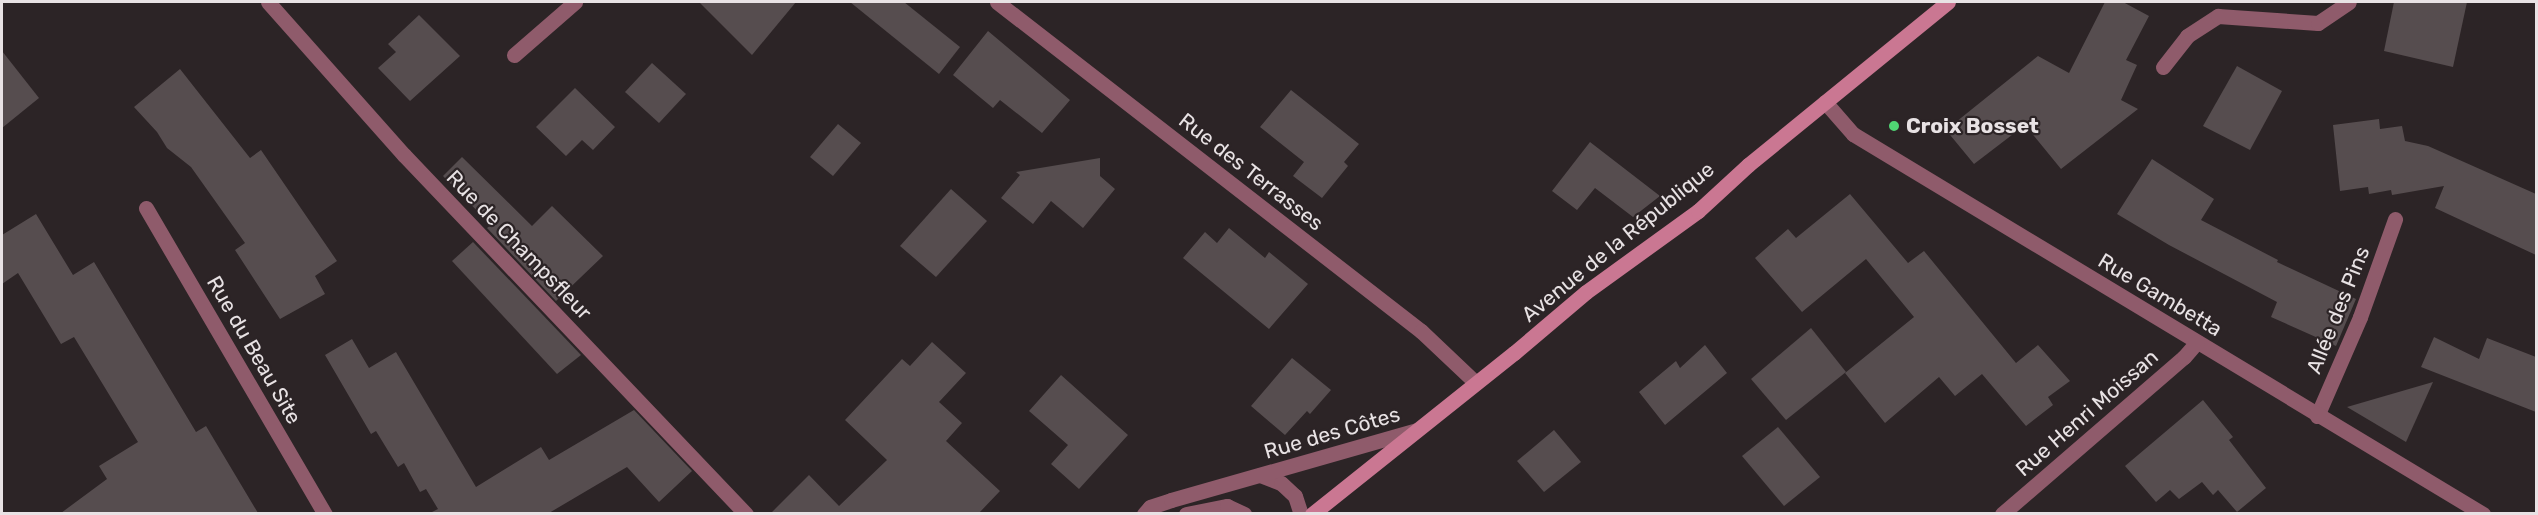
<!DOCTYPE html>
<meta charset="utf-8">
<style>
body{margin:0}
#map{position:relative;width:2538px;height:515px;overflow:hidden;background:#2c2426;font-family:Rubik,sans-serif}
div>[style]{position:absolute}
.building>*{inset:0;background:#564d4f}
.service>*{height:15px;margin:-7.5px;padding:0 7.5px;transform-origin:7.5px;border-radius:7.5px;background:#8f5b6b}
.minor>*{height:15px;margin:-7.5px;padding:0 7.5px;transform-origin:7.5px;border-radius:7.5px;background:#8f5b6b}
.secondary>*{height:15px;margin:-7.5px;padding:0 7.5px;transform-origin:7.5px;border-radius:7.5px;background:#ca7792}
.dots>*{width:16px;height:16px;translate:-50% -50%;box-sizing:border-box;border:3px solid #2c2426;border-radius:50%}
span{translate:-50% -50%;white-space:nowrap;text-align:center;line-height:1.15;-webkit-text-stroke:4.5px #2c2426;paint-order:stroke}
.poi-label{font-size:21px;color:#e8e2e4;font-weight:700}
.left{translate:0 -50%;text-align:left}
.street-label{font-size:21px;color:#e8e2e4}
.frame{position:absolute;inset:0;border:3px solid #e8e2e4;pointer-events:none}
</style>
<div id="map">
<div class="building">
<div style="clip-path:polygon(699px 2px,796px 2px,752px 55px)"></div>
<div style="clip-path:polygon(850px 2px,904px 2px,960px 47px,939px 74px)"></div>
<div style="clip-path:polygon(2105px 2px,2123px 2px,2149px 16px,2126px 60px,2137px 65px,2121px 100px,2138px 109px,2061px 169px,2025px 125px,1974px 164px,1946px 130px,2038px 56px,2069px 73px)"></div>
<div style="clip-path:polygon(2394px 2px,2467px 2px,2453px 67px,2384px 51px)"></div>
<div style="clip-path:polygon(419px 15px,460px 56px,410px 101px,378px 68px,396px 52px,388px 44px)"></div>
<div style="clip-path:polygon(988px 31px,1070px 100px,1042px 133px,1000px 100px,993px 108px,953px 75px)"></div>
<div style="clip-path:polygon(2px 51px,39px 98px,2px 128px)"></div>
<div style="clip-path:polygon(652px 63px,686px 94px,659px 123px,625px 92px)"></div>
<div style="clip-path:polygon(2237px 66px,2282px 91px,2250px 150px,2203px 126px)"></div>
<div style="clip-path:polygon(180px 69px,250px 158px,261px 150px,337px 261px,315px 276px,325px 294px,280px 319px,235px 250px,245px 243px,191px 167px,167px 148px,157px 132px,134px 107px)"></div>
<div style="clip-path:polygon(575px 88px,615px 127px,593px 150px,582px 140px,566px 156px,536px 127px)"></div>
<div style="clip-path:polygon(1291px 90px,1359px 144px,1344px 162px,1348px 166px,1322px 198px,1293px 176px,1304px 162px,1260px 127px)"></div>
<div style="clip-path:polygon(2379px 119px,2380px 129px,2402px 126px,2405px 141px,2428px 146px,2536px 194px,2536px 255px,2435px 208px,2444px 186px,2392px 195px,2391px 190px,2369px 194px,2368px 187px,2340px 191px,2333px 125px)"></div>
<div style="clip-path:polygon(838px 124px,861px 143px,833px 176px,810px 157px)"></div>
<div style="clip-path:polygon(1590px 142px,1660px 196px,1633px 217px,1595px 188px,1577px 210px,1552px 191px)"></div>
<div style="clip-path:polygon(462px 157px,532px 226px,552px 206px,603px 256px,556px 301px,487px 228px,491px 225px,443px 176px)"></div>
<div style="clip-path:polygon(1100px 158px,1100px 176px,1115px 189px,1083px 228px,1051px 201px,1033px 224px,1001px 198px,1020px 175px,1016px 172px)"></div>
<div style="clip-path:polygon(2152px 159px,2214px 199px,2201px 220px,2278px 260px,2277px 262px,2356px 299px,2336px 346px,2271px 317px,2277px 302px,2169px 245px,2117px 214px)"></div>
<div style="clip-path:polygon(951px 189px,987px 221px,936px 277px,900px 246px)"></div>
<div style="clip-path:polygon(1850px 194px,1908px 263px,1924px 251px,2016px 363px,2038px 345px,2070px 381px,2048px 397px,2053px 405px,2026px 426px,1982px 374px,1955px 396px,1939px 377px,1885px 423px,1845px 373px,1914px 317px,1866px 259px,1802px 312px,1755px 258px,1788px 229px,1796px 238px)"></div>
<div style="clip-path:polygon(36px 214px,73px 275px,94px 262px,196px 432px,206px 426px,258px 513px,61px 513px,107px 479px,99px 466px,138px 442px,74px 337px,61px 344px,18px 273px,2px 284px,2px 235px)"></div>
<div style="clip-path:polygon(1229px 228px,1265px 258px,1269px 252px,1308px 284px,1269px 329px,1183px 258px,1205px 232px,1217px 243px)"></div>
<div style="clip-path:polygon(473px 242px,581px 355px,557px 374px,452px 261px)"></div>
<div style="clip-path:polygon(1811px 328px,1846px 372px,1786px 420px,1751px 379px)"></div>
<div style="clip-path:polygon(2434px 337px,2479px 359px,2487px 338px,2536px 357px,2536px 412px,2421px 367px)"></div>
<div style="clip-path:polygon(352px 339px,369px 368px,396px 352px,476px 487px,541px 447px,549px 460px,634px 410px,692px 471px,659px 502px,627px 467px,549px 513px,430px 513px,438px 509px,426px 489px,420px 492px,404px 463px,398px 467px,376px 431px,371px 434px,325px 355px)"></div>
<div style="clip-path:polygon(932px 342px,966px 373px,939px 402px,962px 423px,946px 441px,1000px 491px,979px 513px,771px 513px,809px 475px,839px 506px,887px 460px,845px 420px,902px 359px,910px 366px)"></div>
<div style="clip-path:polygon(1705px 345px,1727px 373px,1665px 425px,1639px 392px,1676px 361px,1680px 368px)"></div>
<div style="clip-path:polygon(1292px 358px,1331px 390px,1310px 414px,1307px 411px,1285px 435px,1251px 406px)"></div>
<div style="clip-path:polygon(1061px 375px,1128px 435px,1079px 489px,1051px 464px,1068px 445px,1029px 411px)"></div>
<div style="clip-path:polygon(2433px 382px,2406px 442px,2347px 407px)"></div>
<div style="clip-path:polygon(2203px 400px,2233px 437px,2229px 440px,2266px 488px,2237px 512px,2218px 490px,2213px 495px,2202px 482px,2179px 499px,2170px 490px,2156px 502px,2125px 466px)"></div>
<div style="clip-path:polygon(1778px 427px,1820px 477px,1784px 506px,1742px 456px)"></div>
<div style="clip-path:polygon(1554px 430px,1581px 462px,1544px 492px,1517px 461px)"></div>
</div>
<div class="service">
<div style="left:2317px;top:416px;width:108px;rotate:-66.5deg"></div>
<div style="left:2360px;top:317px;width:104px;rotate:-70.3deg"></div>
</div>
<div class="minor">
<div style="left:268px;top:2px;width:205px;rotate:48.4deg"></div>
<div style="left:404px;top:155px;width:496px;rotate:46.4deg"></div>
<div style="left:997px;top:2px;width:537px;rotate:37.81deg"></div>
<div style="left:1421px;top:331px;width:74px;rotate:43.4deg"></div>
<div style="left:514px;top:55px;width:81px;rotate:-41deg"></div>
<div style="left:2163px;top:67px;width:39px;rotate:-52deg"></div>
<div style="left:2187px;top:36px;width:37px;rotate:-33deg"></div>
<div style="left:2218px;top:16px;width:100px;rotate:4deg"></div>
<div style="left:2318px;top:23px;width:37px;rotate:-34deg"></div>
<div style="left:1825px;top:102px;width:43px;rotate:48.8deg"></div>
<div style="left:1853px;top:134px;width:736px;rotate:31.1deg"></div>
<div style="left:146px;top:208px;width:355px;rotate:59.7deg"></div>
<div style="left:1260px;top:475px;width:22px;rotate:21deg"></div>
<div style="left:1281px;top:483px;width:19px;rotate:43deg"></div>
<div style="left:1295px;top:496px;width:19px;rotate:72deg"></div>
<div style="left:1144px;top:514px;width:9px;rotate:-49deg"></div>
<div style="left:1150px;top:507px;width:22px;rotate:-18deg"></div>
<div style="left:1171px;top:500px;width:255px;rotate:-15.9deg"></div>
<div style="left:1186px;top:514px;width:42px;rotate:-11deg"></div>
<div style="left:1227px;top:506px;width:19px;rotate:25deg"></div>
<div style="left:2002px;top:514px;width:240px;rotate:-40.8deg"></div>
<div style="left:2184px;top:357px;width:20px;rotate:-49deg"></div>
</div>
<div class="secondary">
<div style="left:1312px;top:514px;width:258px;rotate:-38.6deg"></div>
<div style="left:1514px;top:353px;width:94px;rotate:-40.3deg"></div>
<div style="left:1586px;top:292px;width:138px;rotate:-35.9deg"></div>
<div style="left:1698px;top:211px;width:68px;rotate:-42.6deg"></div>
<div style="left:1748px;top:165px;width:258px;rotate:-39.2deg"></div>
</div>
<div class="dots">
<div style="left:1894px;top:126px;background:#50d674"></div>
</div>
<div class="poi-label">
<span class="left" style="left:1906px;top:126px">Croix Bosset</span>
</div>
<div class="street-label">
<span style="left:1251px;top:172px;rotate:38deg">Rue des Terrasses</span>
<span style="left:1618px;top:242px;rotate:-39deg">Avenue de la République</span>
<span style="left:519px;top:245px;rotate:46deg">Rue de Champsfleur</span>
<span style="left:2160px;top:295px;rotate:31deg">Rue Gambetta</span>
<span style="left:2338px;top:310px;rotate:-68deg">Allée des Pins</span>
<span style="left:254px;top:350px;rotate:60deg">Rue du Beau Site</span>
<span style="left:2087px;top:413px;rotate:-41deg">Rue Henri Moissan</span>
<span style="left:1332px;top:433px;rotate:-16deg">Rue des Côtes</span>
</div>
<div class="frame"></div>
</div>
